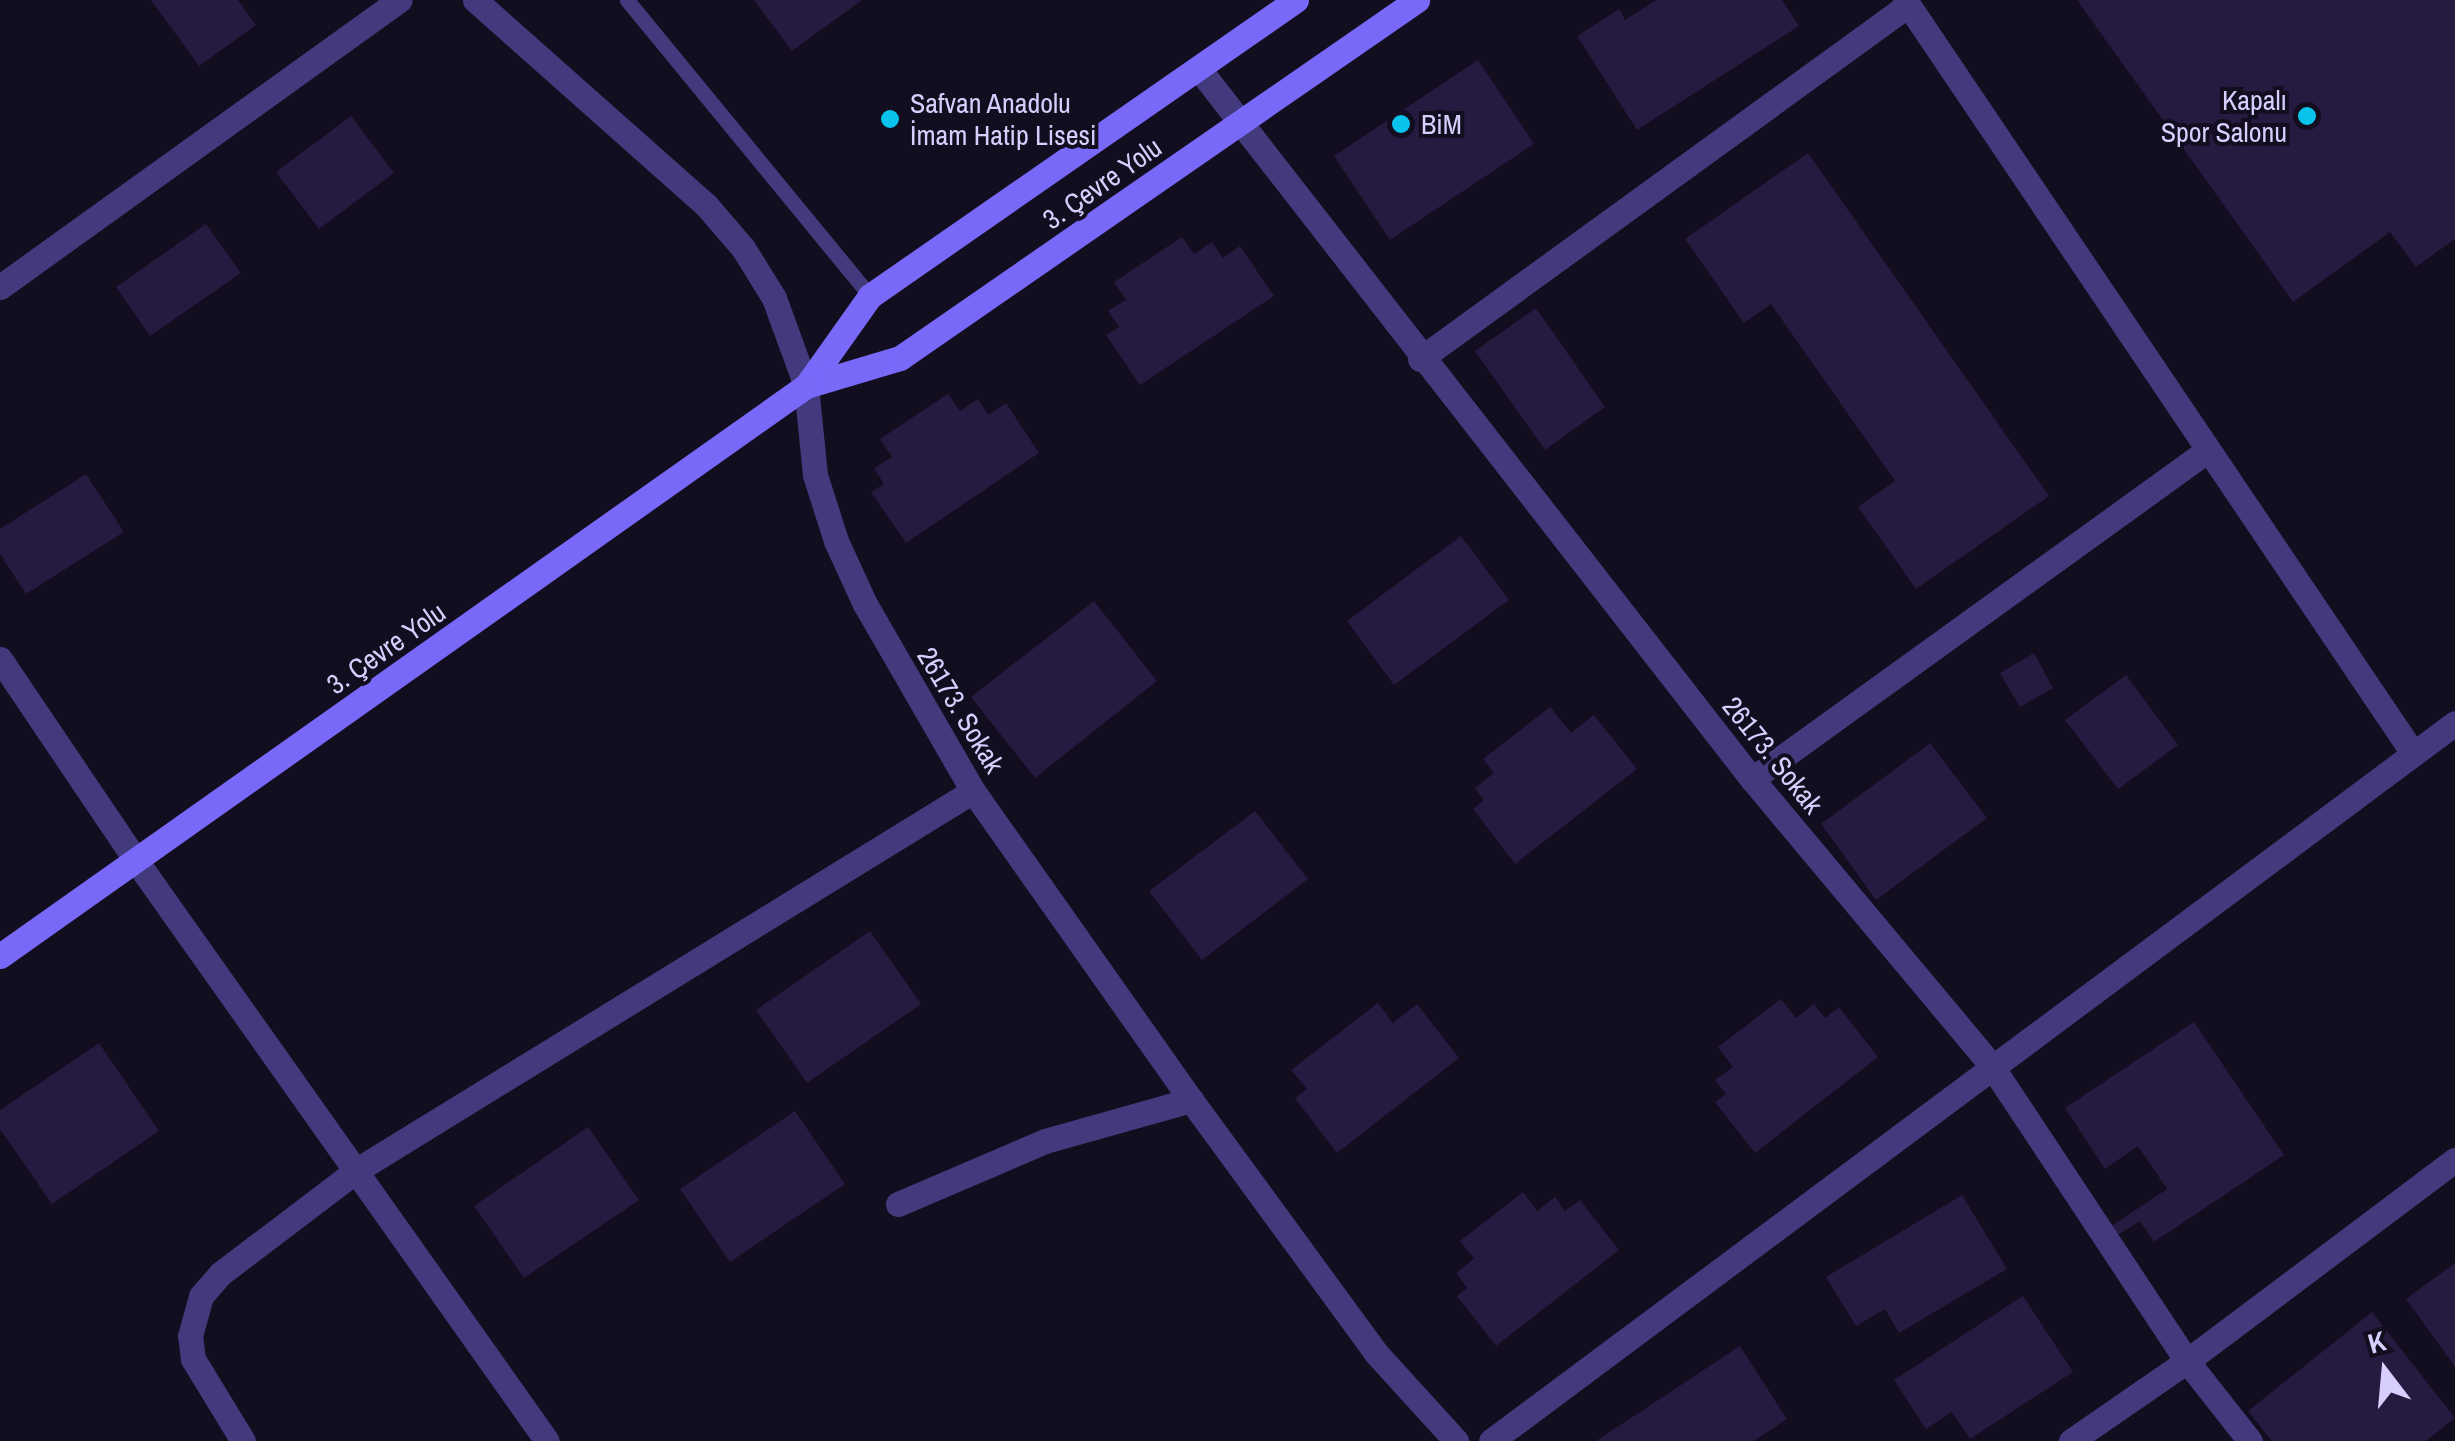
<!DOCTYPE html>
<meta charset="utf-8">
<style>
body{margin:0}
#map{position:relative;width:2455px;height:1441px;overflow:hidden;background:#120d1f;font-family:"Archivo Narrow",sans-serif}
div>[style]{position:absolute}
.building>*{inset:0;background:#251a40}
.lane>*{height:15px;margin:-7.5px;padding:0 7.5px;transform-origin:7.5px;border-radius:7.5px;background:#433a7d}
.street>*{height:25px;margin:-12.5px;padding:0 12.5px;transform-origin:12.5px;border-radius:12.5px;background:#433a7d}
.secondary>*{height:25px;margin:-12.5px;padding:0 12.5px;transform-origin:12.5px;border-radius:12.5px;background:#7969f9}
.dots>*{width:28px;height:28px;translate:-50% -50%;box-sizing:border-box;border:5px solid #120d1f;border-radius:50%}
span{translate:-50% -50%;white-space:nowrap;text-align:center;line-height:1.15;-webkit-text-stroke:8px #120d1f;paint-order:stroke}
.poi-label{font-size:28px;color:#d7cefd}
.right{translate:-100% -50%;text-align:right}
.left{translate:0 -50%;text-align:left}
.street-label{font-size:28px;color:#d7cefd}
.north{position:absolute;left:2335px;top:1321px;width:100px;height:100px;-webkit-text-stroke:8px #120d1f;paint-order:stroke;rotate:344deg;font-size:28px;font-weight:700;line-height:40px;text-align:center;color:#d7cefd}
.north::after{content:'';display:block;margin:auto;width:35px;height:45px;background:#d7cefd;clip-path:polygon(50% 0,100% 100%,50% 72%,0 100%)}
</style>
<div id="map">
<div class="building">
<div style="clip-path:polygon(151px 0,238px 0,256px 25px,199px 66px)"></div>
<div style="clip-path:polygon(754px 0,862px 0,792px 51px)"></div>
<div style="clip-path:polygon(1656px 0,1782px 0,1799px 26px,1637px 130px,1577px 36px,1619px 9px,1625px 20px)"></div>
<div style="clip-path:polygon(2077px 0,2455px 0,2455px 239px,2416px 267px,2390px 232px,2293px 302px)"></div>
<div style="clip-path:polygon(1478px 60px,1534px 144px,1390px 240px,1334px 156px)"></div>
<div style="clip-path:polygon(351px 116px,394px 173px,319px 229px,276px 172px)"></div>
<div style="clip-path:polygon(1808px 153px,2049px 496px,1916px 589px,1858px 507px,1895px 481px,1771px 304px,1744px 323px,1685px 239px)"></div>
<div style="clip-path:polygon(206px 224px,241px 273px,150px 336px,116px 287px)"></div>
<div style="clip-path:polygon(1182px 237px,1194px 254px,1212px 242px,1223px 258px,1240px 246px,1274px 296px,1140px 385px,1106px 335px,1119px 327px,1108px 311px,1126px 300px,1114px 282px)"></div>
<div style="clip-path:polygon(1536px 308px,1605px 407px,1545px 450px,1475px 351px)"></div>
<div style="clip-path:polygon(948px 394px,960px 411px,978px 399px,988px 415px,1006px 403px,1039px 453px,906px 543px,871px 492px,884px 484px,874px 468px,892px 457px,880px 439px)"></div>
<div style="clip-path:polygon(86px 474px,124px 532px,26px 594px,0 554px,0 529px)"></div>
<div style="clip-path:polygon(1461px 536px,1509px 600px,1394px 685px,1347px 621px)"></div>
<div style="clip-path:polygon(1094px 601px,1157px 681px,1035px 778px,971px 697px)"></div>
<div style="clip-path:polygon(2034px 653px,2053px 688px,2020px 707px,2000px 673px)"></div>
<div style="clip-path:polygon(2126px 675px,2178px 745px,2118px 789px,2065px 720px)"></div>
<div style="clip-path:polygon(1550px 707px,1571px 733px,1594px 715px,1637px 769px,1515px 864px,1473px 809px,1484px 800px,1475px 788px,1494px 773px,1483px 759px)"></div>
<div style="clip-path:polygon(1930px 743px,1987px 818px,1876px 900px,1821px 824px)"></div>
<div style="clip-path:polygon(1255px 811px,1308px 879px,1202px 960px,1149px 891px)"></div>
<div style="clip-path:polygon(870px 931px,921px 1004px,807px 1083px,756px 1010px)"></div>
<div style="clip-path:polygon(1781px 999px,1796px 1018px,1814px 1004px,1825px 1018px,1839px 1007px,1878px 1057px,1755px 1153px,1715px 1102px,1726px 1094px,1715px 1080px,1733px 1067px,1718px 1047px)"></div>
<div style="clip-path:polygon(1378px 1003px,1393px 1023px,1417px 1004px,1459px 1058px,1337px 1153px,1295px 1098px,1307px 1089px,1291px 1070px)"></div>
<div style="clip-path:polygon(2194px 1022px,2284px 1155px,2154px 1242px,2140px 1221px,2116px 1236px,2110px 1227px,2167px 1189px,2138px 1146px,2105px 1169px,2065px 1108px)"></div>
<div style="clip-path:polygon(99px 1043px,159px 1131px,52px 1204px,0 1129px,0 1110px)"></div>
<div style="clip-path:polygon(795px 1111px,845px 1184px,730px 1262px,680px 1189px)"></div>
<div style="clip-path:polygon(588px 1127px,639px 1200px,524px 1278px,474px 1206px)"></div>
<div style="clip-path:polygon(1523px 1192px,1537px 1211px,1555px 1197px,1565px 1211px,1580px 1200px,1619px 1250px,1496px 1346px,1457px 1296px,1467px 1288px,1456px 1273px,1474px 1259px,1460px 1241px)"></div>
<div style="clip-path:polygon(1962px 1195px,2007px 1269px,1899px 1333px,1885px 1309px,1856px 1326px,1826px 1277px)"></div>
<div style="clip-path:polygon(2455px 1263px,2455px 1367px,2406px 1299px)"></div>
<div style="clip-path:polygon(2023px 1296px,2073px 1372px,1970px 1439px,1952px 1412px,1926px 1429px,1894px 1380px)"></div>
<div style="clip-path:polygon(2372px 1312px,2455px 1418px,2426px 1441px,2272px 1441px,2248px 1411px)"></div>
<div style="clip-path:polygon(1740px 1346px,1787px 1419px,1754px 1441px,1596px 1441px)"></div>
</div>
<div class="lane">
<div style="left:627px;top:0;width:383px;rotate:50.6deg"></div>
</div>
<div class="street">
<div style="left:475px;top:0;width:309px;rotate:41.6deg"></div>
<div style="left:706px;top:205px;width:57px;rotate:49.3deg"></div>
<div style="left:743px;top:248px;width:59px;rotate:58.2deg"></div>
<div style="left:774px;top:298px;width:94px;rotate:70deg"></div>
<div style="left:806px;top:386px;width:89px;rotate:84.2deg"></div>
<div style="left:815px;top:475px;width:69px;rotate:72.3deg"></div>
<div style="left:836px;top:541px;width:69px;rotate:65.3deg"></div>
<div style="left:865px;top:604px;width:216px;rotate:60deg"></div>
<div style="left:973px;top:791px;width:378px;rotate:54.8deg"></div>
<div style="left:1191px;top:1100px;width:313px;rotate:53.8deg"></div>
<div style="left:1376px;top:1353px;width:119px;rotate:47.7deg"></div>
<div style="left:1905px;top:0;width:908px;rotate:56deg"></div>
<div style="left:1199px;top:69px;width:900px;rotate:52.09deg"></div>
<div style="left:1752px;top:779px;width:373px;rotate:50.1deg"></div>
<div style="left:1991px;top:1065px;width:355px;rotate:56.5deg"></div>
<div style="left:2187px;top:1361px;width:102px;rotate:51.8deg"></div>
<div style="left:0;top:287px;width:492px;rotate:-35.7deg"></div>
<div style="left:1420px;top:359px;width:603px;rotate:-35.96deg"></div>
<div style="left:0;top:659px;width:245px;rotate:56deg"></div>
<div style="left:137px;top:862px;width:709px;rotate:54.7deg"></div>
<div style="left:1752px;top:779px;width:562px;rotate:-35.81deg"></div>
<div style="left:898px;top:1204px;width:160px;rotate:-23.2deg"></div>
<div style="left:1045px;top:1141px;width:152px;rotate:-15.7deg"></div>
<div style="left:243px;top:1441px;width:96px;rotate:-121.4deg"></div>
<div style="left:193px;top:1359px;width:23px;rotate:-97deg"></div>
<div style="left:190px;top:1336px;width:41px;rotate:-74.6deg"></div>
<div style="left:201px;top:1296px;width:29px;rotate:-49deg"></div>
<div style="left:220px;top:1274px;width:172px;rotate:-37.2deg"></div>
<div style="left:357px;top:1170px;width:723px;rotate:-31.6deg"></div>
<div style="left:1491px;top:1441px;width:1202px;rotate:-36.68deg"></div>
<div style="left:2071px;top:1441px;width:141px;rotate:-34.6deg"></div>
<div style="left:2187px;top:1361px;width:335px;rotate:-36.9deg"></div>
</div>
<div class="secondary">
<div style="left:1296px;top:0;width:519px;rotate:145.21deg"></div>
<div style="left:870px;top:296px;width:110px;rotate:125.4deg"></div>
<div style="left:806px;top:386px;width:98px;rotate:-16.6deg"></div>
<div style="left:900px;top:358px;width:629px;rotate:-34.7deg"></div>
<div style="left:0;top:956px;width:987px;rotate:-35.27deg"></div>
</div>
<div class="dots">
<div style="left:2307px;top:116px;background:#0ac3ed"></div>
<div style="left:890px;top:119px;background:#0ac3ed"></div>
<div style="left:1401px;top:124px;background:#0ac3ed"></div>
</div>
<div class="poi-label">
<span class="right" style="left:2287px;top:116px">Kapalı<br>Spor Salonu</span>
<span class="left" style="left:910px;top:119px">Safvan Anadolu<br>İmam Hatip Lisesi</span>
<span class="left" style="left:1421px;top:124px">BiM</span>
</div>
<div class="street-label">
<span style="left:1102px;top:183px;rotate:-35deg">3. Çevre Yolu</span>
<span style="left:386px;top:648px;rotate:-35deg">3. Çevre Yolu</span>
<span style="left:961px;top:710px;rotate:59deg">26173. Sokak</span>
<span style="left:1773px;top:755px;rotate:51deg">26173. Sokak</span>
</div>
<div class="north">K</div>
</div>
